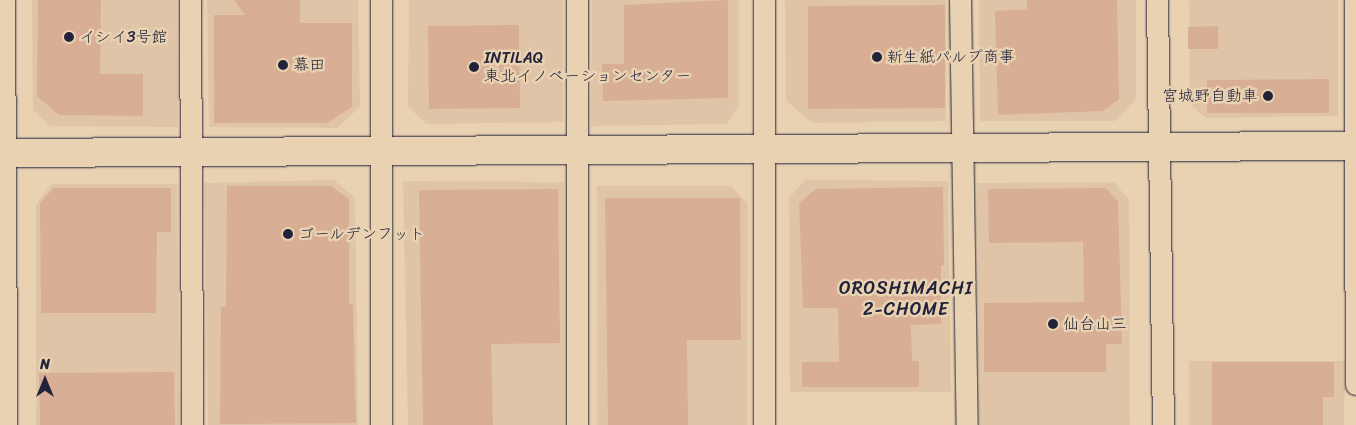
<!DOCTYPE html>
<meta charset="utf-8">
<style>
body{margin:0}
#map{position:relative;width:1356px;height:425px;overflow:hidden;background:#e9d2b1;font-family:Sriracha,"Klee One",sans-serif}
div>[style]{position:absolute}
.built>*{inset:0;background:#e0c4a7}
.building>*{inset:0;background:#d8ae95}
.roads{filter:drop-shadow(0 0 1px #22223b) drop-shadow(0 0 1px #22223b)}
.street>*{height:21px;margin:-10.5px;padding:0 10.5px;transform-origin:10.5px;border-radius:10.5px;background:#e9d2b1}
.secondary>*{height:28px;margin:-14px;padding:0 14px;transform-origin:14px;border-radius:14px;background:#e9d2b1}
.dots>*{width:14px;height:14px;translate:-50% -50%;box-sizing:border-box;border:2px solid #e9d2b1;border-radius:50%}
span{translate:-50% -50%;white-space:nowrap;text-align:center;line-height:1.15;-webkit-text-stroke:5px #e9d2b1;paint-order:stroke}
.poi-label{font-size:16px;color:#22223b}
.left{translate:0 -50%;text-align:left}
.right{translate:-100% -50%;text-align:right}
.neighbourhood-label{font-size:18px;color:#22223b;letter-spacing:1px}
.north{position:absolute;left:20px;top:355px;width:50px;height:50px;-webkit-text-stroke:4px #e9d2b1;paint-order:stroke;rotate:0deg;font-size:14px;font-weight:700;line-height:20px;text-align:center;color:#22223b}
.north::after{content:'';display:block;margin:auto;width:18px;height:22px;background:#22223b;clip-path:polygon(50% 0,100% 100%,50% 72%,0 100%)}
</style>
<div id="map">
<div class="built">
<div style="clip-path:polygon(32px 0,177px 0,178px 127px,50px 126px,33px 110px)"></div>
<div style="clip-path:polygon(207px 0,358px 0,360px 107px,337px 128px,209px 127px)"></div>
<div style="clip-path:polygon(409px 0,563px 0,563px 122px,427px 124px,408px 107px)"></div>
<div style="clip-path:polygon(592px 0,739px 0,739px 105px,727px 124px,591px 126px)"></div>
<div style="clip-path:polygon(785px 0,946px 0,946px 121px,813px 123px,786px 101px)"></div>
<div style="clip-path:polygon(979px 0,1136px 0,1136px 99px,1115px 121px,980px 121px)"></div>
<div style="clip-path:polygon(1189px 0,1338px 0,1338px 116px,1206px 118px,1190px 104px)"></div>
<div style="clip-path:polygon(334px 180px,355px 198px,358px 425px,208px 425px,204px 183px)"></div>
<div style="clip-path:polygon(805px 180px,948px 181px,951px 392px,790px 392px,789px 198px)"></div>
<div style="clip-path:polygon(403px 181px,564px 182px,564px 425px,408px 425px)"></div>
<div style="clip-path:polygon(1114px 182px,1129px 200px,1130px 425px,980px 425px,977px 183px)"></div>
<div style="clip-path:polygon(52px 184px,177px 184px,180px 425px,36px 425px,36px 204px)"></div>
<div style="clip-path:polygon(597px 186px,731px 186px,748px 204px,747px 425px,597px 425px)"></div>
<div style="clip-path:polygon(1189px 361px,1345px 361px,1344px 425px,1189px 425px)"></div>
</div>
<div class="building">
<div style="clip-path:polygon(38px 0,101px 0,100px 74px,143px 74px,143px 116px,59px 115px,37px 96px)"></div>
<div style="clip-path:polygon(234px 0,300px 0,300px 23px,352px 23px,352px 107px,327px 123px,214px 123px,214px 15px,245px 15px)"></div>
<div style="clip-path:polygon(728px 0,728px 98px,603px 101px,602px 64px,624px 64px,624px 5px)"></div>
<div style="clip-path:polygon(1027px 0,1117px 0,1119px 99px,1103px 111px,998px 115px,995px 11px,1027px 9px)"></div>
<div style="clip-path:polygon(945px 5px,945px 108px,808px 109px,808px 6px)"></div>
<div style="clip-path:polygon(519px 25px,520px 108px,429px 109px,428px 26px)"></div>
<div style="clip-path:polygon(1218px 26px,1218px 49px,1188px 49px,1188px 27px)"></div>
<div style="clip-path:polygon(1329px 79px,1329px 113px,1207px 113px,1207px 80px)"></div>
<div style="clip-path:polygon(227px 186px,331px 186px,349px 199px,349px 304px,353px 304px,356px 423px,220px 424px,221px 307px,226px 307px)"></div>
<div style="clip-path:polygon(943px 187px,944px 265px,941px 265px,941px 324px,911px 325px,912px 361px,919px 361px,919px 387px,802px 387px,802px 362px,839px 362px,838px 308px,803px 308px,799px 203px,816px 189px)"></div>
<div style="clip-path:polygon(53px 188px,171px 188px,171px 232px,157px 232px,156px 313px,41px 313px,40px 204px)"></div>
<div style="clip-path:polygon(1106px 188px,1118px 202px,1122px 344px,1106px 344px,1106px 372px,984px 372px,984px 303px,1084px 302px,1083px 242px,989px 243px,988px 189px)"></div>
<div style="clip-path:polygon(558px 189px,560px 343px,491px 344px,493px 425px,423px 425px,419px 190px)"></div>
<div style="clip-path:polygon(605px 198px,740px 198px,741px 340px,687px 340px,688px 425px,608px 425px)"></div>
<div style="clip-path:polygon(1212px 362px,1334px 362px,1334px 397px,1323px 397px,1323px 425px,1212px 425px)"></div>
<div style="clip-path:polygon(174px 372px,175px 425px,40px 425px,39px 373px)"></div>
</div>
<div class="roads">
<div class="street">
<div style="left:190px;top:0;width:425px;rotate:89.7deg"></div>
<div style="left:381px;top:0;width:425px;rotate:90deg"></div>
<div style="left:577px;top:0;width:425px;rotate:90deg"></div>
<div style="left:960px;top:0;width:425px;rotate:89.1deg"></div>
<div style="left:1157px;top:0;width:425px;rotate:89.2deg"></div>
<div style="left:1355px;top:0;width:384px;rotate:89.9deg"></div>
<div style="left:764px;top:425px;width:425px;rotate:-90deg"></div>
</div>
<div class="secondary">
<div style="left:1px;top:0;width:425px;rotate:89.7deg"></div>
<div style="left:0;top:153px;width:1356px;rotate:-0.3deg"></div>
</div>
</div>
<div class="dots">
<div style="left:69px;top:37px;background:#22223b"></div>
<div style="left:877px;top:57px;background:#22223b"></div>
<div style="left:283px;top:65px;background:#22223b"></div>
<div style="left:474px;top:67px;background:#22223b"></div>
<div style="left:1268px;top:96px;background:#22223b"></div>
<div style="left:288px;top:234px;background:#22223b"></div>
<div style="left:1053px;top:324px;background:#22223b"></div>
</div>
<div class="poi-label">
<span class="left" style="left:79px;top:37px">イシイ3号館</span>
<span class="left" style="left:887px;top:57px">新生紙パルプ商事</span>
<span class="left" style="left:484px;top:67px">INTILAQ<br>東北イノベーションセンター</span>
<span class="left" style="left:293px;top:65px">幕田</span>
<span class="right" style="left:1258px;top:96px">宮城野自動車</span>
<span class="left" style="left:298px;top:234px">ゴールデンフット</span>
<span class="left" style="left:1063px;top:324px">仙台山三</span>
</div>
<div class="neighbourhood-label">
<span style="left:906px;top:299px">OROSHIMACHI<br>2-CHOME</span>
</div>
<div class="north">N</div>
</div>
